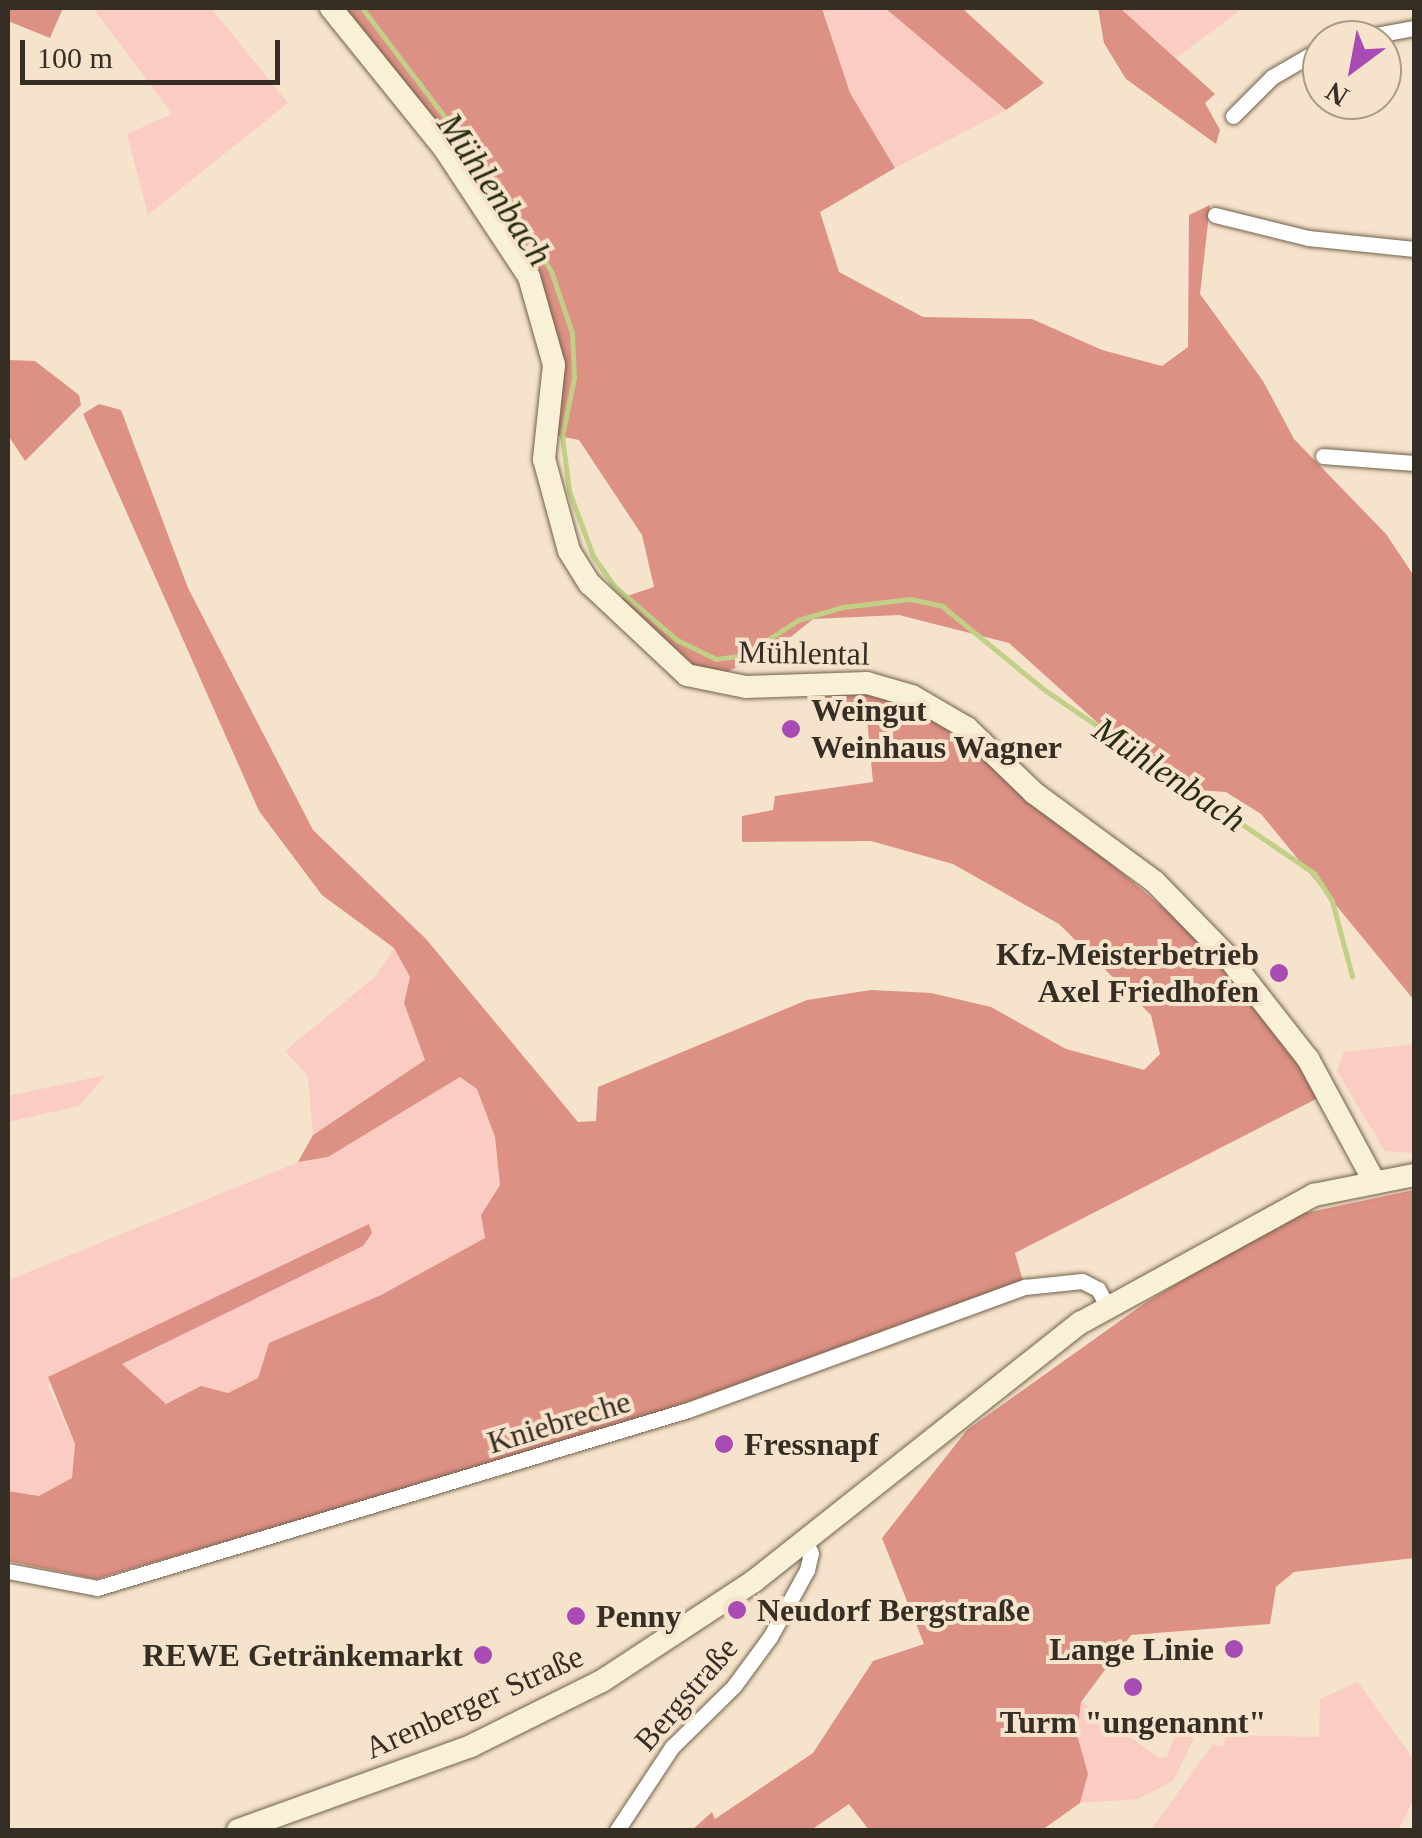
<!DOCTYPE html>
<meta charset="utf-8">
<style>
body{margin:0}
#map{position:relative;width:1422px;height:1838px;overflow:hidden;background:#f6e3cb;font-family:"Times New Roman",serif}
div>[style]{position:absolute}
.green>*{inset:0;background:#faccc4}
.forest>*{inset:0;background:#dd9084}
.stream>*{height:5px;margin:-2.5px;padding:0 2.5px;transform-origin:2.5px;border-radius:2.5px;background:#c1cf87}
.roads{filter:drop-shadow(0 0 2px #71614c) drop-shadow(0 0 2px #71614c)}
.street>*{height:15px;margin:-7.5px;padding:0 7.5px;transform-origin:7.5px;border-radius:7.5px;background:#fff}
.secondary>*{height:22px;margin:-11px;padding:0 11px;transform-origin:11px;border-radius:11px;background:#f8f1d5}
.dots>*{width:28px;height:28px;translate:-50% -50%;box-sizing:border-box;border:5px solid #f6e3cb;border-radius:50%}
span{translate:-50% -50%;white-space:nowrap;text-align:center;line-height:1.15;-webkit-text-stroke:8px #f6e3cb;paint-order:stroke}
.street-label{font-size:32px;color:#352e25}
.poi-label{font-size:32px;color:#352e25;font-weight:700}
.left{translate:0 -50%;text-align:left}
.right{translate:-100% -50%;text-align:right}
.water-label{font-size:35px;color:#272d0d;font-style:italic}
.frame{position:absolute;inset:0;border:10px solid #352e25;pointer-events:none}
.north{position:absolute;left:1302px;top:20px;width:100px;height:100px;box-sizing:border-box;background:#f6e3cb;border:2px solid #a99b89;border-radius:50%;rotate:212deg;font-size:28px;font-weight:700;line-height:40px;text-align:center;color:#352e25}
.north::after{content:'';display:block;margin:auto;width:35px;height:45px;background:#a94bb4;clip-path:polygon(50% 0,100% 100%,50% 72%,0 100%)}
.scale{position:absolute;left:20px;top:40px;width:260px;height:45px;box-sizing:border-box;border:5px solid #352e25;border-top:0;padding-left:12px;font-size:30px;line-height:35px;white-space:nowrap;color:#352e25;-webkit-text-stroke:8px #f6e3cb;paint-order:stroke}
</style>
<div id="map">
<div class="green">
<div style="clip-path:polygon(93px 8px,211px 8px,288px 103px,148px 215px,127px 134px,172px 114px)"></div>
<div style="clip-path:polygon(823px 8px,885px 8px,1006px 110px,895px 168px,850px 93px)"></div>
<div style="clip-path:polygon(1120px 8px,1243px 8px,1176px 58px)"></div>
<div style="clip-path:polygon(394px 948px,410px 977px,404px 1003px,425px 1060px,313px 1135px,308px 1076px,285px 1051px,376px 976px)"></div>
<div style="clip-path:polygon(1414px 1044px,1414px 1153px,1385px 1151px,1337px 1071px,1344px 1052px)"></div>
<div style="clip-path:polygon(106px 1075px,79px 1106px,8px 1122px,8px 1096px)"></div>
<div style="clip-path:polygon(460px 1077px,477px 1088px,495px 1137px,500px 1185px,481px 1215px,485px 1238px,381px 1295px,269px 1343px,258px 1378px,227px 1393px,201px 1387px,166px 1404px,121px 1364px,363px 1246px,187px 1312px,53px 1375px,48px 1386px,75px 1444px,72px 1479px,39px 1496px,8px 1491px,9px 1280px,301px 1161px,328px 1157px)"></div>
<div style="clip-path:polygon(1358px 1682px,1414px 1760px,1414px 1799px,1398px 1830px,1151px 1830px,1213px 1744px,1223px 1747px,1226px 1735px,1319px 1737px,1320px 1699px)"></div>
<div style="clip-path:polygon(1081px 1701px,1159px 1758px,1167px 1757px,1176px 1732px,1194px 1738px,1173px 1781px,1138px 1799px,1080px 1803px,1088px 1774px,1077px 1735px)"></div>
</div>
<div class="forest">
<div style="clip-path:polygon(8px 8px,63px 8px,50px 38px,8px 21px)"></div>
<div style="clip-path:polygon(337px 8px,822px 8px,850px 93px,895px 168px,820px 212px,839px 272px,923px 317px,1032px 319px,1102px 350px,1162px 366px,1188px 347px,1189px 215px,1210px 205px,1200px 294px,1263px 381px,1294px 439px,1386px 534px,1414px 576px,1414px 1000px,1261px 814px,1226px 792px,1170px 788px,1009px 643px,899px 615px,813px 619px,782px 644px,721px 675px,696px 670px,615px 600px,654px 587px,642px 535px,579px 440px,548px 434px,559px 349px,543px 286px)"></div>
<div style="clip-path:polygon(885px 8px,962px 8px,1044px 83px,1006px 110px)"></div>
<div style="clip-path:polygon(1098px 8px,1120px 8px,1215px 94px,1205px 103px,1220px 130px,1216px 144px,1126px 79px,1104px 43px)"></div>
<div style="clip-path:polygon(8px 360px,35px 361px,79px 395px,81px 405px,25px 461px,8px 435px)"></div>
<div style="clip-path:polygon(99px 404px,121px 410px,188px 588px,313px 830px,426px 939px,578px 1122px,596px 1121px,598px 1087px,807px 1000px,871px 990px,931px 993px,991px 1007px,1066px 1049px,1144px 1070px,1160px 1054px,1151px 1015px,1059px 924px,953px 864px,871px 841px,742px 842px,742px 816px,773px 810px,775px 796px,873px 782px,867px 719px,814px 693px,872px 694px,949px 727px,1204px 942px,1292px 1051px,1320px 1097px,1015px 1253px,1024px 1285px,581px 1439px,96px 1579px,8px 1561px,8px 1491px,39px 1496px,72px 1478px,75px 1444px,48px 1377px,369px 1224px,372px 1233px,363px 1246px,122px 1364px,166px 1404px,201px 1386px,228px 1393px,258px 1378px,269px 1343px,381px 1295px,485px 1238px,481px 1215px,500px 1185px,495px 1137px,477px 1089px,460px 1077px,328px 1157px,298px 1162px,313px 1135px,425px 1060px,404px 1003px,410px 977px,394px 948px,322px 895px,259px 811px,83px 414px)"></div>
<div style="clip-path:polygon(1414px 1190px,1414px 1558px,1294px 1572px,1276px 1587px,1270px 1624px,1131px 1635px,1081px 1702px,1077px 1735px,1088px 1774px,1080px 1803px,1042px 1830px,869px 1830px,849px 1804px,811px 1830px,692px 1830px,712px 1812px,715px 1819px,813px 1753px,873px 1661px,924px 1644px,882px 1538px,967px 1430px,1145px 1303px,1286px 1217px)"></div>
</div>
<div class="stream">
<div style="left:362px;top:8px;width:243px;rotate:52.8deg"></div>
<div style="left:509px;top:202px;width:81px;rotate:58.7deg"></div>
<div style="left:551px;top:271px;width:65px;rotate:71.3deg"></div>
<div style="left:572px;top:333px;width:45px;rotate:87.5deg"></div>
<div style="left:574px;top:378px;width:59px;rotate:101.7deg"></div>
<div style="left:562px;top:436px;width:55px;rotate:82.7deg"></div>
<div style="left:569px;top:491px;width:69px;rotate:69.7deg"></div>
<div style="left:593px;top:556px;width:37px;rotate:55deg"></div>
<div style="left:614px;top:586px;width:83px;rotate:40.6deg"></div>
<div style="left:677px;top:640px;width:43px;rotate:26deg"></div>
<div style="left:716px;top:659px;width:28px;rotate:-8deg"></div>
<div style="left:744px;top:655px;width:64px;rotate:-32.9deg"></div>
<div style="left:798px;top:620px;width:47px;rotate:-16.1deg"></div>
<div style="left:843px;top:607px;width:67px;rotate:-6.8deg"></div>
<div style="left:910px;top:599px;width:33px;rotate:12deg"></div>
<div style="left:942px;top:606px;width:134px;rotate:39.3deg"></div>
<div style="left:1046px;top:691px;width:324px;rotate:34.2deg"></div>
<div style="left:1314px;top:873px;width:33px;rotate:57deg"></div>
<div style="left:1332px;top:901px;width:78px;rotate:75.1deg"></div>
</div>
<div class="roads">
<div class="street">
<div style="left:1348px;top:40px;width:67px;rotate:-10.3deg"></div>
<div style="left:1233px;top:116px;width:55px;rotate:-45deg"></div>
<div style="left:1272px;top:77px;width:58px;rotate:-30.1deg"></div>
<div style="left:1215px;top:215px;width:96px;rotate:13.9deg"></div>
<div style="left:1308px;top:238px;width:107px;rotate:5.9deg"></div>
<div style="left:1323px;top:456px;width:91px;rotate:4.4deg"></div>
<div style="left:8px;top:1571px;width:91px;rotate:10.8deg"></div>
<div style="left:97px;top:1588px;width:617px;rotate:-16.76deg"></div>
<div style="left:688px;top:1410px;width:359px;rotate:-20.1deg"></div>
<div style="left:1025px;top:1287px;width:57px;rotate:-6deg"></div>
<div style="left:1082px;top:1281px;width:18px;rotate:27deg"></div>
<div style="left:1098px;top:1289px;width:19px;rotate:62deg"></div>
<div style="left:617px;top:1830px;width:100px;rotate:-56.5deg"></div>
<div style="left:672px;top:1747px;width:87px;rotate:-44.5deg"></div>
<div style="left:734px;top:1686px;width:61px;rotate:-53.7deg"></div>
<div style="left:770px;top:1637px;width:77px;rotate:-61.1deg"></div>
<div style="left:807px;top:1570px;width:17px;rotate:-77deg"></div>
<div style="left:811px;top:1553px;width:16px;rotate:-117deg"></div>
</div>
<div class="secondary">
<div style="left:331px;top:8px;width:180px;rotate:51.1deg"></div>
<div style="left:444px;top:148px;width:154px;rotate:56.6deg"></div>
<div style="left:529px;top:277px;width:91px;rotate:74.1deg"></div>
<div style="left:554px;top:365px;width:95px;rotate:96.1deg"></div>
<div style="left:544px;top:459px;width:95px;rotate:74.8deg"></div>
<div style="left:569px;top:551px;width:39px;rotate:58deg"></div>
<div style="left:590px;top:584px;width:133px;rotate:43.2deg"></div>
<div style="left:687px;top:675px;width:60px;rotate:11.5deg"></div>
<div style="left:746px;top:687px;width:121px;rotate:-1.9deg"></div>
<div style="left:867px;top:683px;width:47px;rotate:16.1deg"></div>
<div style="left:912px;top:696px;width:64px;rotate:30.2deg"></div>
<div style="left:967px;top:728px;width:93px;rotate:44.1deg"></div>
<div style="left:1034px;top:793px;width:150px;rotate:36.3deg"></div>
<div style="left:1155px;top:882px;width:105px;rotate:45.8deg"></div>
<div style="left:1228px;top:957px;width:130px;rotate:51.9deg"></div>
<div style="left:1308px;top:1059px;width:136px;rotate:61.6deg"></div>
<div style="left:238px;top:1830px;width:248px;rotate:-19.8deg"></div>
<div style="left:471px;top:1746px;width:146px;rotate:-26.4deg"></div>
<div style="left:602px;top:1681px;width:182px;rotate:-33.3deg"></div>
<div style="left:754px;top:1581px;width:416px;rotate:-38.4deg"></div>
<div style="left:1080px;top:1323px;width:267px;rotate:-28.7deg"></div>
<div style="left:1314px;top:1195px;width:102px;rotate:-11.3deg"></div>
</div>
</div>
<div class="dots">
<div style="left:791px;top:729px;background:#a94bb4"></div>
<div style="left:1279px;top:973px;background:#a94bb4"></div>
<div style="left:724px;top:1444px;background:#a94bb4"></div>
<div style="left:737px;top:1610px;background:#a94bb4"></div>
<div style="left:576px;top:1616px;background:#a94bb4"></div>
<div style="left:1234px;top:1649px;background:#a94bb4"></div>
<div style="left:483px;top:1655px;background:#a94bb4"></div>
<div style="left:1133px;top:1687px;background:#a94bb4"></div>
</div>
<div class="street-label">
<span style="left:804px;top:653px;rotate:1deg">Mühlental</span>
<span style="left:559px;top:1422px;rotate:-17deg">Kniebreche</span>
<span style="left:686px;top:1694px;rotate:-49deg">Bergstraße</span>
<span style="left:474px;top:1702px;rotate:-24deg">Arenberger Straße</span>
</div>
<div class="poi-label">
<span class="left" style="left:811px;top:729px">Weingut<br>Weinhaus Wagner</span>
<span class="right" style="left:1259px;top:973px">Kfz-Meisterbetrieb<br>Axel Friedhofen</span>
<span class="left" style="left:744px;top:1444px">Fressnapf</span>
<span class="left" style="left:757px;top:1610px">Neudorf Bergstraße</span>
<span class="left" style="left:596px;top:1616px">Penny</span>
<span class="right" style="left:1214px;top:1649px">Lange Linie</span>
<span class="right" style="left:463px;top:1655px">REWE Getränkemarkt</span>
<span style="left:1133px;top:1722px">Turm "ungenannt"</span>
</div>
<div class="water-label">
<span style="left:494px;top:190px;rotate:56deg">Mühlenbach</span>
<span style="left:1169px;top:775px;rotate:34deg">Mühlenbach</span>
</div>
<div class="frame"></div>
<div class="north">N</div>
<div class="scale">100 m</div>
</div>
